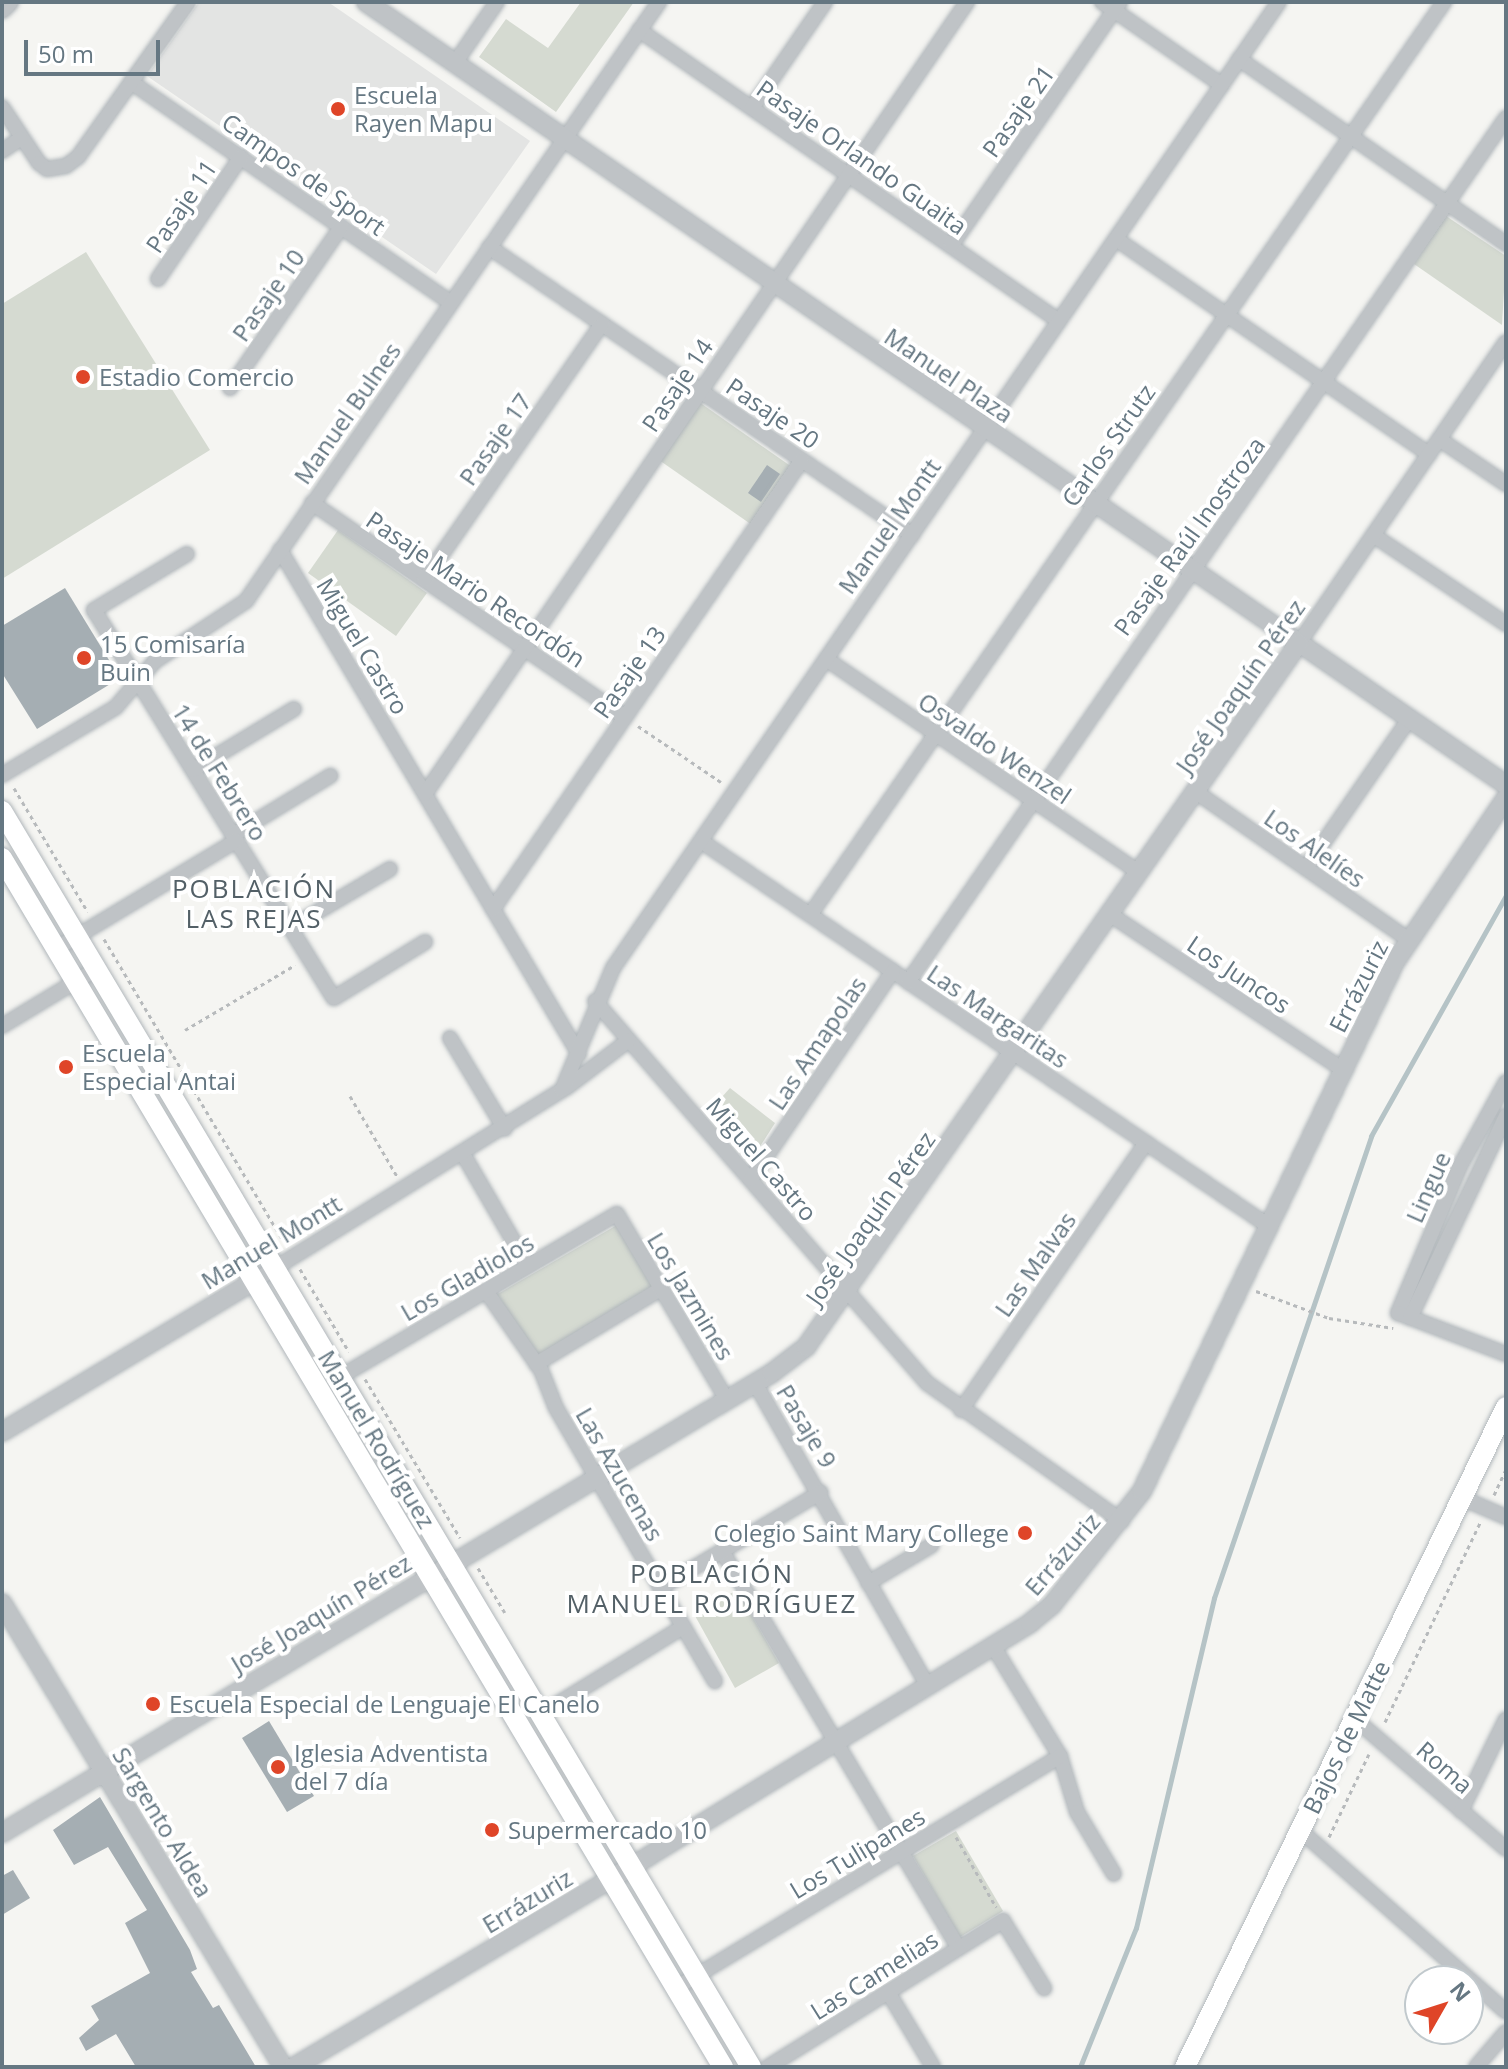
<!DOCTYPE html>
<meta charset="utf-8">
<style>
body{margin:0}
#map{position:relative;width:1508px;height:2069px;overflow:hidden;background:#f5f5f2;font-family:"Open Sans",sans-serif}
div>[style]{position:absolute}
.built>*{inset:0;background:#e3e4e3}
.green>*{inset:0;background:#d5dad1}
.stream>*{height:5px;margin:-2.5px;padding:0 2.5px;transform-origin:2.5px;border-radius:2.5px;background:#b5c3c6}
.building>*{inset:0;background:#a5aeb3}
.path>*{height:3px;margin-top:-1.5px;transform-origin:0;background:repeating-linear-gradient(90deg,#b7babc 0 4px,transparent 0 8px)}
.roads{filter:drop-shadow(0 0 2px #b1b7bb) drop-shadow(0 0 2px #b1b7bb)}
.minor>*{height:14px;margin:-7px;padding:0 7px;transform-origin:7px;border-radius:7px;background:#bfc3c6}
.tertiary>*{height:18px;margin:-9px;padding:0 9px;transform-origin:9px;border-radius:9px;background:#bfc3c6}
.secondary>*{height:20px;margin:-10px;padding:0 10px;transform-origin:10px;border-radius:10px;background:#fff}
.dots>*{width:22px;height:22px;translate:-50% -50%;box-sizing:border-box;border:4px solid #fff;border-radius:50%}
span{translate:-50% -50%;white-space:nowrap;text-align:center;line-height:1.15;-webkit-text-stroke:8px #fff;paint-order:stroke}
.poi-label{font-size:24px;color:#657782}
.left{translate:0 -50%;text-align:left}
.right{translate:-100% -50%;text-align:right}
.street-label{font-size:24px;color:#657782}
.neighbourhood-label{font-size:26px;color:#536067;letter-spacing:2px}
.frame{position:absolute;inset:0;border:4px solid #657782;pointer-events:none}
.north{position:absolute;left:1404px;top:1965px;width:80px;height:80px;box-sizing:border-box;background:#fff;border:2px solid #c1c9cd;border-radius:50%;rotate:51deg;font-size:22px;font-weight:700;line-height:32px;text-align:center;color:#657782}
.north::after{content:'';display:block;margin:auto;width:28px;height:36px;background:#df4528;clip-path:polygon(50% 0,100% 100%,50% 72%,0 100%)}
.scale{position:absolute;left:24px;top:40px;width:136px;height:36px;box-sizing:border-box;border:4px solid #657782;border-top:0;padding-left:10px;font-size:24px;line-height:28px;white-space:nowrap;color:#657782;-webkit-text-stroke:6px #fff;paint-order:stroke}
</style>
<div id="map">
<div class="built">
<div style="clip-path:polygon(199px 2px,328px 2px,530px 141px,436px 274px,147px 76px)"></div>
</div>
<div class="green">
<div style="clip-path:polygon(581px 2px,634px 2px,556px 112px,479px 57px,506px 19px,548px 48px)"></div>
<div style="clip-path:polygon(1446px 216px,1506px 256px,1502px 325px,1414px 264px)"></div>
<div style="clip-path:polygon(86px 252px,210px 450px,2px 579px,2px 304px)"></div>
<div style="clip-path:polygon(699px 402px,792px 467px,752px 525px,659px 460px)"></div>
<div style="clip-path:polygon(338px 530px,427px 593px,396px 636px,308px 573px)"></div>
<div style="clip-path:polygon(730px 1088px,775px 1123px,754px 1156px,712px 1108px)"></div>
<div style="clip-path:polygon(617px 1225px,654px 1288px,533px 1359px,496px 1295px)"></div>
<div style="clip-path:polygon(737px 1590px,779px 1663px,735px 1688px,694px 1614px)"></div>
<div style="clip-path:polygon(956px 1831px,1003px 1911px,960px 1937px,913px 1856px)"></div>
</div>
<div class="stream">
<div style="left:1080px;top:2067px;width:150px;rotate:-68.1deg"></div>
<div style="left:1136px;top:1928px;width:339px;rotate:-76.7deg"></div>
<div style="left:1214px;top:1598px;width:488px;rotate:-71.2deg"></div>
<div style="left:1371px;top:1136px;width:276px;rotate:-60.7deg"></div>
</div>
<div class="building">
<div style="clip-path:polygon(767px 465px,780px 474px,761px 502px,748px 493px)"></div>
<div style="clip-path:polygon(65px 588px,120px 678px,37px 729px,2px 673px,2px 626px)"></div>
<div style="clip-path:polygon(269px 1721px,314px 1796px,287px 1812px,242px 1738px)"></div>
<div style="clip-path:polygon(100px 1797px,190px 1950px,197px 1969px,191px 1972px,213px 2008px,219px 2005px,256px 2067px,136px 2067px,116px 2034px,86px 2051px,79px 2038px,99px 2020px,91px 2006px,150px 1973px,125px 1923px,147px 1910px,108px 1847px,74px 1865px,53px 1830px)"></div>
<div style="clip-path:polygon(13px 1870px,30px 1898px,2px 1915px,2px 1876px)"></div>
</div>
<div class="path">
<div style="left:638px;top:726px;width:100px;rotate:34deg"></div>
<div style="left:14px;top:788px;width:144px;rotate:59.2deg"></div>
<div style="left:104px;top:939px;width:352px;rotate:59.3deg"></div>
<div style="left:185px;top:1030px;width:128px;rotate:-30.6deg"></div>
<div style="left:350px;top:1096px;width:93px;rotate:59.6deg"></div>
<div style="left:300px;top:1269px;width:96px;rotate:59.4deg"></div>
<div style="left:1256px;top:1291px;width:78px;rotate:20.3deg"></div>
<div style="left:1329px;top:1318px;width:65px;rotate:8.9deg"></div>
<div style="left:365px;top:1379px;width:185px;rotate:59.1deg"></div>
<div style="left:1494px;top:1495px;width:29px;rotate:-65deg"></div>
<div style="left:478px;top:1568px;width:52px;rotate:59deg"></div>
<div style="left:1385px;top:1722px;width:221px;rotate:-64.5deg"></div>
<div style="left:956px;top:1837px;width:81px;rotate:60.3deg"></div>
<div style="left:1329px;top:1837px;width:92px;rotate:-64.3deg"></div>
</div>
<div class="roads">
<div class="minor">
<div style="left:1102px;top:2px;width:146px;rotate:34.7deg"></div>
<div style="left:639px;top:30px;width:511px;rotate:34.72deg"></div>
<div style="left:1239px;top:59px;width:325px;rotate:34.7deg"></div>
<div style="left:455px;top:63px;width:74px;rotate:-55.5deg"></div>
<div style="left:131px;top:82px;width:389px;rotate:34.6deg"></div>
<div style="left:2px;top:107px;width:67px;rotate:56.5deg"></div>
<div style="left:39px;top:163px;width:10px;rotate:37deg"></div>
<div style="left:47px;top:169px;width:19px;rotate:-9deg"></div>
<div style="left:66px;top:166px;width:15px;rotate:-37deg"></div>
<div style="left:78px;top:157px;width:190px;rotate:-54.6deg"></div>
<div style="left:752px;top:108px;width:129px;rotate:-55.4deg"></div>
<div style="left:2px;top:151px;width:22px;rotate:-34deg"></div>
<div style="left:1116px;top:239px;width:380px;rotate:34.5deg"></div>
<div style="left:951px;top:246px;width:297px;rotate:-55.3deg"></div>
<div style="left:489px;top:247px;width:512px;rotate:34.25deg"></div>
<div style="left:158px;top:279px;width:148px;rotate:-55.8deg"></div>
<div style="left:230px;top:388px;width:196px;rotate:-55.4deg"></div>
<div style="left:1439px;top:439px;width:81px;rotate:33.9deg"></div>
<div style="left:312px;top:503px;width:379px;rotate:34.4deg"></div>
<div style="left:1373px;top:535px;width:160px;rotate:33.8deg"></div>
<div style="left:280px;top:550px;width:586px;rotate:59.32deg"></div>
<div style="left:187px;top:554px;width:109px;rotate:148.9deg"></div>
<div style="left:94px;top:610px;width:456px;rotate:58.3deg"></div>
<div style="left:334px;top:998px;width:107px;rotate:-31.6deg"></div>
<div style="left:424px;top:580px;width:312px;rotate:-55.2deg"></div>
<div style="left:1299px;top:643px;width:365px;rotate:-55.5deg"></div>
<div style="left:826px;top:659px;width:380px;rotate:34.3deg"></div>
<div style="left:193px;top:770px;width:118px;rotate:-31.1deg"></div>
<div style="left:2px;top:775px;width:133px;rotate:-30.8deg"></div>
<div style="left:116px;top:707px;width:60px;rotate:-49.7deg"></div>
<div style="left:155px;top:661px;width:109px;rotate:-33.4deg"></div>
<div style="left:246px;top:601px;width:728px;rotate:-55.41deg"></div>
<div style="left:1196px;top:792px;width:259px;rotate:34.8deg"></div>
<div style="left:425px;top:794px;width:960px;rotate:-55.61deg"></div>
<div style="left:233px;top:835px;width:114px;rotate:-31.3deg"></div>
<div style="left:701px;top:841px;width:688px;rotate:34.15deg"></div>
<div style="left:1306px;top:868px;width:181px;rotate:-55.3deg"></div>
<div style="left:493px;top:909px;width:545px;rotate:-55.46deg"></div>
<div style="left:810px;top:915px;width:1112px;rotate:-55.22deg"></div>
<div style="left:1111px;top:915px;width:279px;rotate:33.7deg"></div>
<div style="left:290px;top:928px;width:116px;rotate:-30.5deg"></div>
<div style="left:56px;top:949px;width:210px;rotate:-31deg"></div>
<div style="left:908px;top:982px;width:1051px;rotate:-55.31deg"></div>
<div style="left:595px;top:1001px;width:506px;rotate:49.01deg"></div>
<div style="left:927px;top:1383px;width:239px;rotate:35.3deg"></div>
<div style="left:2px;top:1026px;width:110px;rotate:-31.2deg"></div>
<div style="left:450px;top:1038px;width:106px;rotate:58.9deg"></div>
<div style="left:1506px;top:1082px;width:96px;rotate:118.7deg"></div>
<div style="left:1460px;top:1166px;width:160px;rotate:112.9deg"></div>
<div style="left:1398px;top:1313px;width:116px;rotate:20.8deg"></div>
<div style="left:566px;top:1088px;width:79px;rotate:-37.3deg"></div>
<div style="left:463px;top:1154px;width:129px;rotate:59.9deg"></div>
<div style="left:751px;top:1179px;width:252px;rotate:-55.7deg"></div>
<div style="left:254px;top:1281px;width:362px;rotate:-31.8deg"></div>
<div style="left:562px;top:1090px;width:132px;rotate:-67.3deg"></div>
<div style="left:613px;top:968px;width:1173px;rotate:-55.42deg"></div>
<div style="left:486px;top:1291px;width:96px;rotate:55.2deg"></div>
<div style="left:541px;top:1370px;width:41px;rotate:68.5deg"></div>
<div style="left:556px;top:1408px;width:316px;rotate:59.8deg"></div>
<div style="left:1410px;top:1318px;width:224px;rotate:-64.6deg"></div>
<div style="left:536px;top:1364px;width:146px;rotate:-31deg"></div>
<div style="left:340px;top:1377px;width:321px;rotate:-30.5deg"></div>
<div style="left:617px;top:1214px;width:216px;rotate:59.4deg"></div>
<div style="left:755px;top:1383px;width:349px;rotate:60.3deg"></div>
<div style="left:961px;top:1410px;width:325px;rotate:-55.3deg"></div>
<div style="left:1462px;top:1498px;width:48px;rotate:23.4deg"></div>
<div style="left:722px;top:1551px;width:462px;rotate:59.2deg"></div>
<div style="left:868px;top:1583px;width:74px;rotate:-30.7deg"></div>
<div style="left:660px;top:1588px;width:187px;rotate:-30.8deg"></div>
<div style="left:993px;top:1646px;width:129px;rotate:58.7deg"></div>
<div style="left:1060px;top:1756px;width:59px;rotate:73.1deg"></div>
<div style="left:1077px;top:1812px;width:72px;rotate:59.2deg"></div>
<div style="left:541px;top:1714px;width:167px;rotate:-31.5deg"></div>
<div style="left:1355px;top:1719px;width:199px;rotate:40.7deg"></div>
<div style="left:1461px;top:1811px;width:102px;rotate:-63.9deg"></div>
<div style="left:1301px;top:1831px;width:273px;rotate:41.4deg"></div>
<div style="left:676px;top:1988px;width:449px;rotate:-31.1deg"></div>
<div style="left:888px;top:1992px;width:87px;rotate:59deg"></div>
<div style="left:768px;top:2067px;width:277px;rotate:-31.9deg"></div>
<div style="left:1003px;top:1921px;width:79px;rotate:58.5deg"></div>
<div style="left:1476px;top:2067px;width:46px;rotate:-49.4deg"></div>
</div>
<div class="tertiary">
<div style="left:366px;top:2px;width:1383px;rotate:34.48deg"></div>
<div style="left:2px;top:9px;width:10px;rotate:-45deg"></div>
<div style="left:2px;top:1432px;width:294px;rotate:-30.9deg"></div>
<div style="left:2px;top:1603px;width:542px;rotate:58.8deg"></div>
<div style="left:2px;top:1833px;width:897px;rotate:-30.85deg"></div>
<div style="left:772px;top:1373px;width:43px;rotate:-37.4deg"></div>
<div style="left:806px;top:1347px;width:859px;rotate:-55deg"></div>
<div style="left:294px;top:2067px;width:413px;rotate:-30.7deg"></div>
<div style="left:649px;top:1856px;width:447px;rotate:-31.4deg"></div>
<div style="left:1030px;top:1623px;width:28px;rotate:-39deg"></div>
<div style="left:1052px;top:1605px;width:145px;rotate:-51.7deg"></div>
<div style="left:1142px;top:1491px;width:586px;rotate:-64.44deg"></div>
<div style="left:1395px;top:962px;width:198px;rotate:-55.9deg"></div>
</div>
<div class="secondary">
<div style="left:2px;top:811px;width:1462px;rotate:59.19deg"></div>
<div style="left:2px;top:858px;width:1408px;rotate:59.19deg"></div>
<div style="left:1185px;top:2067px;width:734px;rotate:-64.06deg"></div>
</div>
</div>
<div class="dots">
<div style="left:338px;top:109px;background:#df4528"></div>
<div style="left:83px;top:377px;background:#df4528"></div>
<div style="left:84px;top:658px;background:#df4528"></div>
<div style="left:66px;top:1067px;background:#df4528"></div>
<div style="left:1025px;top:1533px;background:#df4528"></div>
<div style="left:153px;top:1704px;background:#df4528"></div>
<div style="left:278px;top:1767px;background:#df4528"></div>
<div style="left:492px;top:1830px;background:#df4528"></div>
</div>
<div class="poi-label">
<span class="left" style="left:354px;top:109px">Escuela<br>Rayen Mapu</span>
<span class="left" style="left:99px;top:377px">Estadio Comercio</span>
<span class="left" style="left:100px;top:658px">15 Comisaría<br>Buin</span>
<span class="left" style="left:82px;top:1067px">Escuela<br>Especial Antai</span>
<span class="right" style="left:1009px;top:1533px">Colegio Saint Mary College</span>
<span class="left" style="left:169px;top:1704px">Escuela Especial de Lenguaje El Canelo</span>
<span class="left" style="left:294px;top:1767px">Iglesia Adventista<br>del 7 día</span>
<span class="left" style="left:508px;top:1830px">Supermercado 10</span>
</div>
<div class="street-label">
<span style="left:1018px;top:111px;rotate:-55deg">Pasaje 21</span>
<span style="left:862px;top:157px;rotate:35deg">Pasaje Orlando Guaita</span>
<span style="left:304px;top:174px;rotate:35deg">Campos de Sport</span>
<span style="left:181px;top:206px;rotate:-56deg">Pasaje 11</span>
<span style="left:268px;top:295px;rotate:-55deg">Pasaje 10</span>
<span style="left:949px;top:375px;rotate:34deg">Manuel Plaza</span>
<span style="left:677px;top:385px;rotate:-56deg">Pasaje 14</span>
<span style="left:347px;top:413px;rotate:-55deg">Manuel Bulnes</span>
<span style="left:773px;top:413px;rotate:34deg">Pasaje 20</span>
<span style="left:495px;top:439px;rotate:-55deg">Pasaje 17</span>
<span style="left:1108px;top:445px;rotate:-55deg">Carlos Strutz</span>
<span style="left:889px;top:526px;rotate:-55deg">Manuel Montt</span>
<span style="left:1189px;top:536px;rotate:-54deg">Pasaje Raúl Inostroza</span>
<span style="left:476px;top:589px;rotate:34deg">Pasaje Mario Recordón</span>
<span style="left:363px;top:646px;rotate:59deg">Miguel Castro</span>
<span style="left:629px;top:672px;rotate:-55deg">Pasaje 13</span>
<span style="left:1240px;top:686px;rotate:-55deg">José Joaquín Pérez</span>
<span style="left:995px;top:748px;rotate:34deg">Osvaldo Wenzel</span>
<span style="left:220px;top:772px;rotate:58deg">14 de Febrero</span>
<span style="left:1315px;top:848px;rotate:35deg">Los Alelíes</span>
<span style="left:1239px;top:974px;rotate:34deg">Los Juncos</span>
<span style="left:1358px;top:986px;rotate:-63deg">Errázuriz</span>
<span style="left:998px;top:1016px;rotate:34deg">Las Margaritas</span>
<span style="left:817px;top:1043px;rotate:-56deg">Las Amapolas</span>
<span style="left:762px;top:1159px;rotate:49deg">Miguel Castro</span>
<span style="left:1428px;top:1187px;rotate:-66deg">Lingue</span>
<span style="left:870px;top:1218px;rotate:-55deg">José Joaquín Pérez</span>
<span style="left:271px;top:1242px;rotate:-31deg">Manuel Montt</span>
<span style="left:1035px;top:1264px;rotate:-55deg">Las Malvas</span>
<span style="left:467px;top:1277px;rotate:-30deg">Los Gladiolos</span>
<span style="left:691px;top:1296px;rotate:59deg">Los Jazmines</span>
<span style="left:807px;top:1426px;rotate:59deg">Pasaje 9</span>
<span style="left:377px;top:1439px;rotate:59deg">Manuel Rodríguez</span>
<span style="left:620px;top:1474px;rotate:60deg">Las Azucenas</span>
<span style="left:1062px;top:1554px;rotate:-49deg">Errázuriz</span>
<span style="left:321px;top:1613px;rotate:-31deg">José Joaquín Pérez</span>
<span style="left:1346px;top:1737px;rotate:-64deg">Bajos de Matte</span>
<span style="left:1445px;top:1767px;rotate:41deg">Roma</span>
<span style="left:163px;top:1822px;rotate:59deg">Sargento Aldea</span>
<span style="left:857px;top:1853px;rotate:-31deg">Los Tulipanes</span>
<span style="left:527px;top:1901px;rotate:-31deg">Errázuriz</span>
<span style="left:874px;top:1975px;rotate:-32deg">Las Camelias</span>
</div>
<div class="neighbourhood-label">
<span style="left:254px;top:904px">POBLACIÓN<br>LAS REJAS</span>
<span style="left:712px;top:1589px">POBLACIÓN<br>MANUEL RODRÍGUEZ</span>
</div>
<div class="frame"></div>
<div class="north">N</div>
<div class="scale">50 m</div>
</div>
